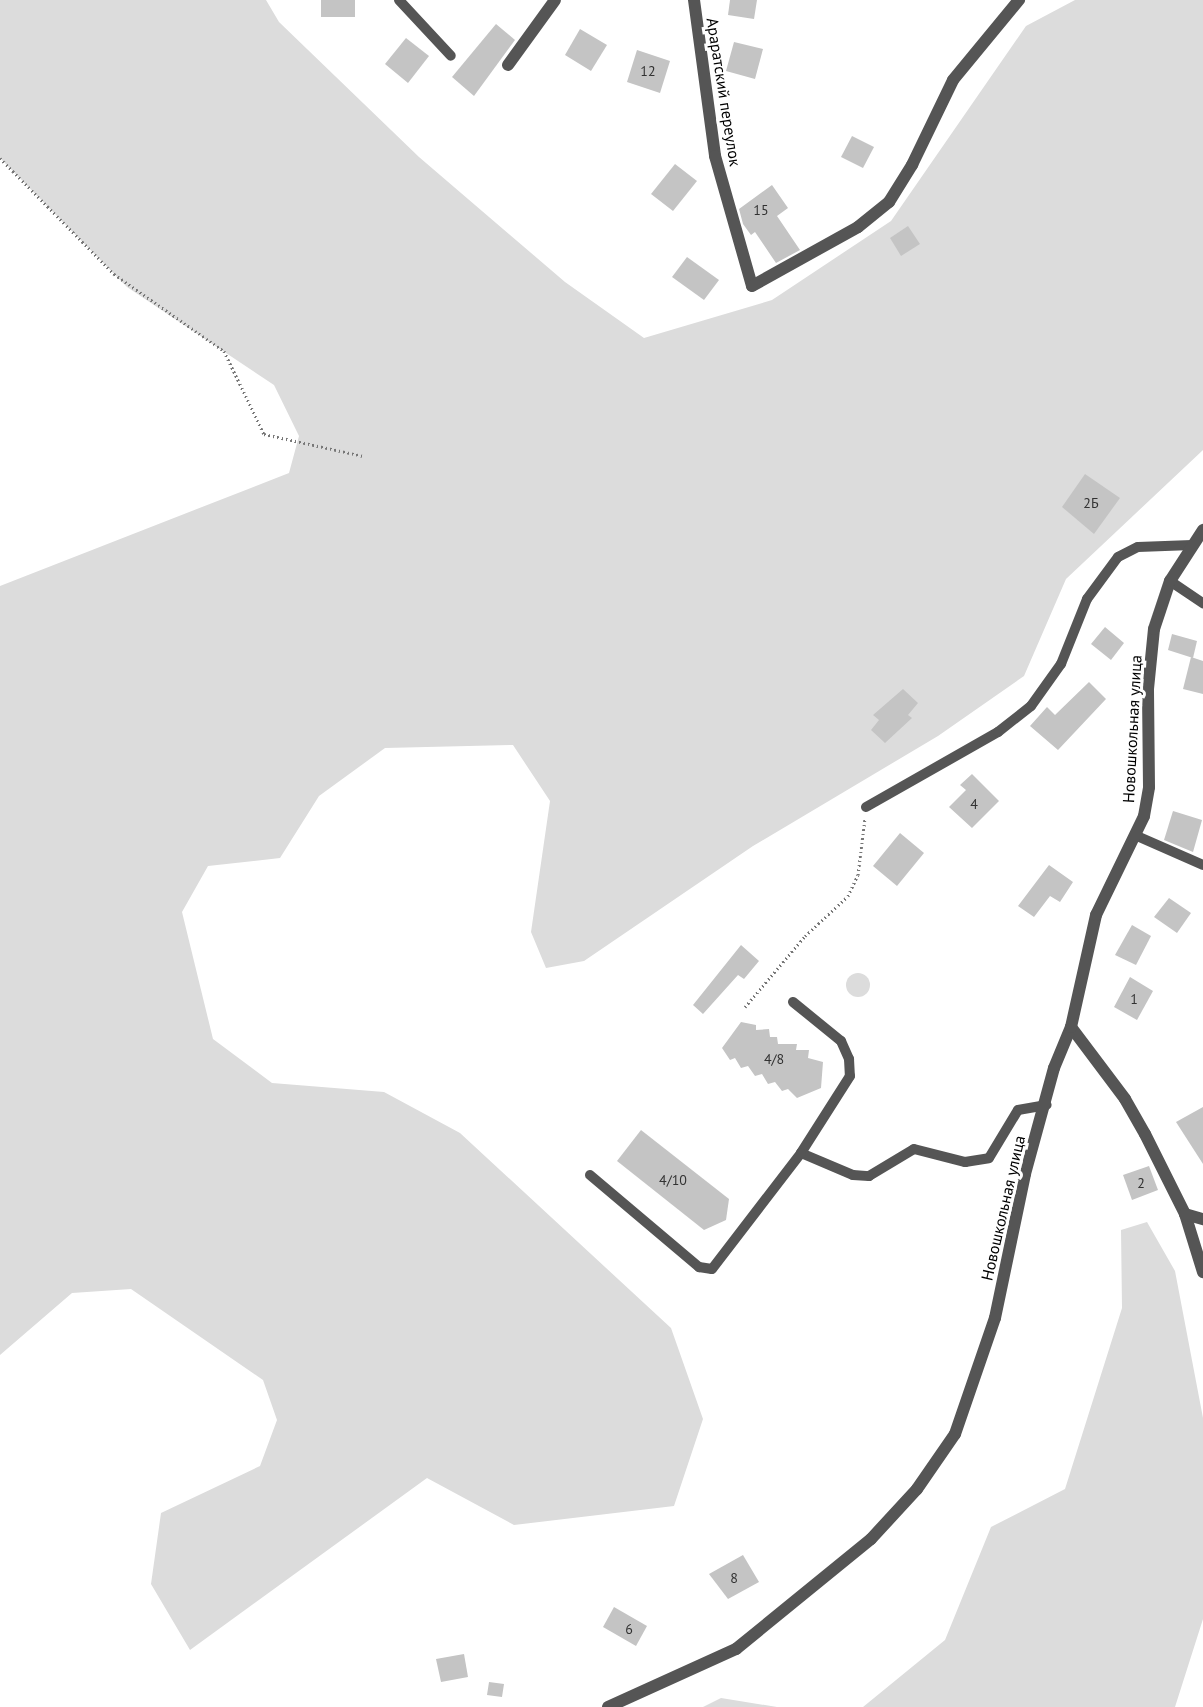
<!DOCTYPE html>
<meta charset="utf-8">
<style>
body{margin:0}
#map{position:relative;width:1203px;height:1707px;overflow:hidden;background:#fff;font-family:"PT Sans",sans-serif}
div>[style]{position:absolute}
.green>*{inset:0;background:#dcdcdc}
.round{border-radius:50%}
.building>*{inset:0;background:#c4c4c4}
.path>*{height:3px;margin-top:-1.5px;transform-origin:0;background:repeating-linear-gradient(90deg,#777 0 1.5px,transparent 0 4.5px)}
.service>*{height:10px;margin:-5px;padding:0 5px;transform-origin:5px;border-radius:5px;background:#555}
.minor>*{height:12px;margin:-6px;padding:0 6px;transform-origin:6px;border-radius:6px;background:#555}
span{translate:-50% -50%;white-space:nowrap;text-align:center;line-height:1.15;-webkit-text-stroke:6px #fff;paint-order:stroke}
.number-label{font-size:14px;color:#313131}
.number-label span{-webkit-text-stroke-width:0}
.street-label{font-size:16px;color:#000}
</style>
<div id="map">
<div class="green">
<div style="clip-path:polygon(0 0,266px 0,279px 22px,419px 157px,565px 282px,644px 338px,772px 300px,891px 221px,1026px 26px,1075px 0,1203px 0,1203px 450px,1066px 579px,1024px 676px,938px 736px,753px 846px,584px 961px,546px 968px,531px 932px,550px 801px,513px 745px,385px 748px,319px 796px,280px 858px,208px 866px,182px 912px,213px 1039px,272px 1083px,384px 1092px,460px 1133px,671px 1328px,703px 1419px,674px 1506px,514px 1525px,427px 1478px,190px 1650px,151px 1584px,161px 1513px,260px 1466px,277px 1420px,263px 1380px,131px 1289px,72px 1293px,0 1355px,0 586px,289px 473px,299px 436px,274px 385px,127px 287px,0 158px)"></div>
<div class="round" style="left:846px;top:973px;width:24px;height:24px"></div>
<div style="clip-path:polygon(1147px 1222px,1175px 1271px,1203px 1418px,1203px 1619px,1175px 1707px,863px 1707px,945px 1640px,991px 1527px,1065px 1489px,1122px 1308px,1121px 1230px)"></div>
<div style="clip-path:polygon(721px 1698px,777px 1707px,703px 1707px)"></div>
</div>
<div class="building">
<div style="clip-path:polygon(321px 0,355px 0,355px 17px,321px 17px)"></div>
<div style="clip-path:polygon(730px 0,757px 0,754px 19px,728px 15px)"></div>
<div style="clip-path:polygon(496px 24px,515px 40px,474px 96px,452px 77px)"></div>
<div style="clip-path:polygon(580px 29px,607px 45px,591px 71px,565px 55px)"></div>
<div style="clip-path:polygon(406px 38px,429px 56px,408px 83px,385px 64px)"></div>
<div style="clip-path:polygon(734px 42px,763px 49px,755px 79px,726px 71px)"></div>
<div style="clip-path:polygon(637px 50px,670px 61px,660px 93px,627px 82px)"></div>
<div style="clip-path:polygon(852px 136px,874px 147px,863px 168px,841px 157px)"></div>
<div style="clip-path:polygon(675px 164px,697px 181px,673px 211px,651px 194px)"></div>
<div style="clip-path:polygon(772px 185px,788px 208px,777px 216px,800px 250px,776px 263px,755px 232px,751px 235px,743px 224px,739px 209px)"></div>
<div style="clip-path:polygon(908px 226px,920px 244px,901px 256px,890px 238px)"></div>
<div style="clip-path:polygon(687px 257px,719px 280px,704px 300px,672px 277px)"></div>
<div style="clip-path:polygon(1085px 474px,1120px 498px,1094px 534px,1062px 507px)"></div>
<div style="clip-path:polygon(1105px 627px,1124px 643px,1111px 660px,1091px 644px)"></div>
<div style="clip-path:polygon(1172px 634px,1197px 641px,1193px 658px,1168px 650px)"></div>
<div style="clip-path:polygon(1191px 657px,1203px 661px,1203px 694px,1183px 689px)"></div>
<div style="clip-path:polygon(1089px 682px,1106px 699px,1058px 750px,1030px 726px,1047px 707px,1055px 715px)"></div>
<div style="clip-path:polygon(903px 689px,918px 703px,908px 715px,912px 718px,885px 743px,871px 730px,879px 720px,873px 715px)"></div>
<div style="clip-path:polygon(972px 774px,999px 801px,972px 828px,949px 807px,966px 790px,960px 785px)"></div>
<div style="clip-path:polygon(1173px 811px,1202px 820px,1193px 852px,1164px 840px)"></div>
<div style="clip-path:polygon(900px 833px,924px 853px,897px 886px,873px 866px)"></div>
<div style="clip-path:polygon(1049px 865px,1073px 882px,1060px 902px,1050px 896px,1034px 917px,1018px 906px)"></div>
<div style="clip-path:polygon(1169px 898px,1191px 913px,1177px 933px,1154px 917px)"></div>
<div style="clip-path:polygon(1132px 925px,1151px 936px,1136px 965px,1115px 955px)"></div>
<div style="clip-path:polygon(741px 945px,759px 961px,744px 979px,738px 975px,703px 1014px,693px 1005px)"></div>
<div style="clip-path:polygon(1130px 977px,1153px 991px,1137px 1020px,1114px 1007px)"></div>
<div style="clip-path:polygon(741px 1022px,756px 1025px,756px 1030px,769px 1029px,770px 1037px,777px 1037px,778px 1044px,797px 1044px,796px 1050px,809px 1050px,808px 1058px,823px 1062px,821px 1088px,797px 1098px,788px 1089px,782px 1091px,775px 1082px,768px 1084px,762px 1074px,755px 1076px,748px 1066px,741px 1068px,735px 1058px,730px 1060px,722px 1048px)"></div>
<div style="clip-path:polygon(1203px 1107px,1203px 1164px,1176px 1122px)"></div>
<div style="clip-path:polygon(641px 1130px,729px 1199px,726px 1220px,704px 1230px,617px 1161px)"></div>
<div style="clip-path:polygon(1149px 1166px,1158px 1190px,1132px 1200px,1123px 1175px)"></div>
<div style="clip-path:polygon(743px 1555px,759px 1582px,728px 1599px,709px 1574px)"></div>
<div style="clip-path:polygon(614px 1607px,647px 1626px,636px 1646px,603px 1627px)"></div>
<div style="clip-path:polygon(464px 1654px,468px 1677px,441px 1682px,436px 1659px)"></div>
<div style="clip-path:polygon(489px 1682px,504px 1684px,502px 1697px,487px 1695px)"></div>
</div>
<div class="path">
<div style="left:0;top:158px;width:163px;rotate:45.5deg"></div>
<div style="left:114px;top:274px;width:134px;rotate:35deg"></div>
<div style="left:224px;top:351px;width:92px;rotate:64.3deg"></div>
<div style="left:264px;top:434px;width:101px;rotate:12.5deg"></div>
<div style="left:745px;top:1007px;width:93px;rotate:-49.8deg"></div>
<div style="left:805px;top:936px;width:59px;rotate:-42.9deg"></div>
<div style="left:848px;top:896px;width:23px;rotate:-65deg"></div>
<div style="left:858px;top:875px;width:57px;rotate:-83deg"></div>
</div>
<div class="service">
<div style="left:399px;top:0;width:76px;rotate:47.1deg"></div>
<div style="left:1170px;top:581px;width:40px;rotate:34deg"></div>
<div style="left:866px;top:807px;width:152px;rotate:-29.6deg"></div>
<div style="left:998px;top:732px;width:42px;rotate:-38.2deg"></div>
<div style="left:1031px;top:706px;width:52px;rotate:-54.5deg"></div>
<div style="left:1061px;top:664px;width:70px;rotate:-68.2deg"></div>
<div style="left:1087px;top:599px;width:52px;rotate:-53.6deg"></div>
<div style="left:1118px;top:557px;width:22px;rotate:-27deg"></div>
<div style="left:1138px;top:547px;width:54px;rotate:-2.1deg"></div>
<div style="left:1137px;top:836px;width:72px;rotate:23.7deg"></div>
<div style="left:793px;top:1002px;width:62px;rotate:39.1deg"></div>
<div style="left:841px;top:1041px;width:20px;rotate:66deg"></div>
<div style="left:849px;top:1059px;width:17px;rotate:87deg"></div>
<div style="left:850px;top:1076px;width:91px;rotate:122.5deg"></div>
<div style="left:801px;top:1153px;width:56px;rotate:22.9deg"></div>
<div style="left:853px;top:1175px;width:16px;rotate:4deg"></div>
<div style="left:869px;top:1176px;width:52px;rotate:-31deg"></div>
<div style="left:914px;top:1149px;width:53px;rotate:14.3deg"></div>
<div style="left:965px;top:1162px;width:24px;rotate:-9deg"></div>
<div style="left:989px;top:1158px;width:56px;rotate:-58.9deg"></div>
<div style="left:1018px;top:1110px;width:29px;rotate:-10deg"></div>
<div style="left:590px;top:1175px;width:143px;rotate:40.2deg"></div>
<div style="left:699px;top:1267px;width:13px;rotate:9deg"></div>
<div style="left:712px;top:1269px;width:146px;rotate:-52.5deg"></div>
</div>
<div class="minor">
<div style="left:694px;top:0;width:157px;rotate:82.3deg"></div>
<div style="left:715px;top:156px;width:135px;rotate:74.1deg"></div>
<div style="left:752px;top:286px;width:121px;rotate:-29.1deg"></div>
<div style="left:858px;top:227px;width:40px;rotate:-39deg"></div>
<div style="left:889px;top:202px;width:44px;rotate:-58.1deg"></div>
<div style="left:912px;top:165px;width:94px;rotate:-64.2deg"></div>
<div style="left:953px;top:80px;width:104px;rotate:-50.5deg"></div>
<div style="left:508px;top:65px;width:80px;rotate:-54.1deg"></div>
<div style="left:1071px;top:1027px;width:90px;rotate:53.1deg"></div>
<div style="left:1125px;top:1099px;width:40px;rotate:60.3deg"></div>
<div style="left:1145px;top:1134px;width:89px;rotate:63.4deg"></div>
<div style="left:1185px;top:1214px;width:61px;rotate:72.8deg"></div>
<div style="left:1185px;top:1214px;width:19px;rotate:16deg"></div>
<div style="left:608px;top:1707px;width:141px;rotate:-24.4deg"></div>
<div style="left:736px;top:1649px;width:174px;rotate:-39.2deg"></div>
<div style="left:871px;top:1539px;width:68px;rotate:-47.4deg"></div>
<div style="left:917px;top:1489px;width:67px;rotate:-55.4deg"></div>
<div style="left:955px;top:1434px;width:123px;rotate:-71deg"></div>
<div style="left:995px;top:1318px;width:147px;rotate:-78.2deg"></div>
<div style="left:1025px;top:1174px;width:110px;rotate:-74.7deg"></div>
<div style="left:1054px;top:1068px;width:44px;rotate:-67.5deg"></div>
<div style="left:1071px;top:1027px;width:115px;rotate:-77.4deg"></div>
<div style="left:1096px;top:915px;width:110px;rotate:-64.1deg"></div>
<div style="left:1144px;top:816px;width:29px;rotate:-80deg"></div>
<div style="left:1149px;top:787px;width:98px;rotate:-90.6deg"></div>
<div style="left:1148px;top:689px;width:60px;rotate:-84.3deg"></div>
<div style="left:1154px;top:629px;width:51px;rotate:-71.6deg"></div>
<div style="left:1170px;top:581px;width:61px;rotate:-57.1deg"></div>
</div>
<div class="number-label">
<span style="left:648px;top:71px">12</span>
<span style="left:761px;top:210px">15</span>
<span style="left:1091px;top:503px">2Б</span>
<span style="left:974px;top:804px">4</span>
<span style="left:1134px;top:999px">1</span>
<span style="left:774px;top:1059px">4/8</span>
<span style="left:673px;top:1180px">4/10</span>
<span style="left:1141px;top:1183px">2</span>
<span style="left:734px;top:1578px">8</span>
<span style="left:629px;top:1629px">6</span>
</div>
<div class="street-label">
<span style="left:724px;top:92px;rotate:81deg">Араратский переулок</span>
<span style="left:1132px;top:729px;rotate:-87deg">Новошкольная улица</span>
<span style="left:1003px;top:1208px;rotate:-77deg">Новошкольная улица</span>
</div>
</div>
